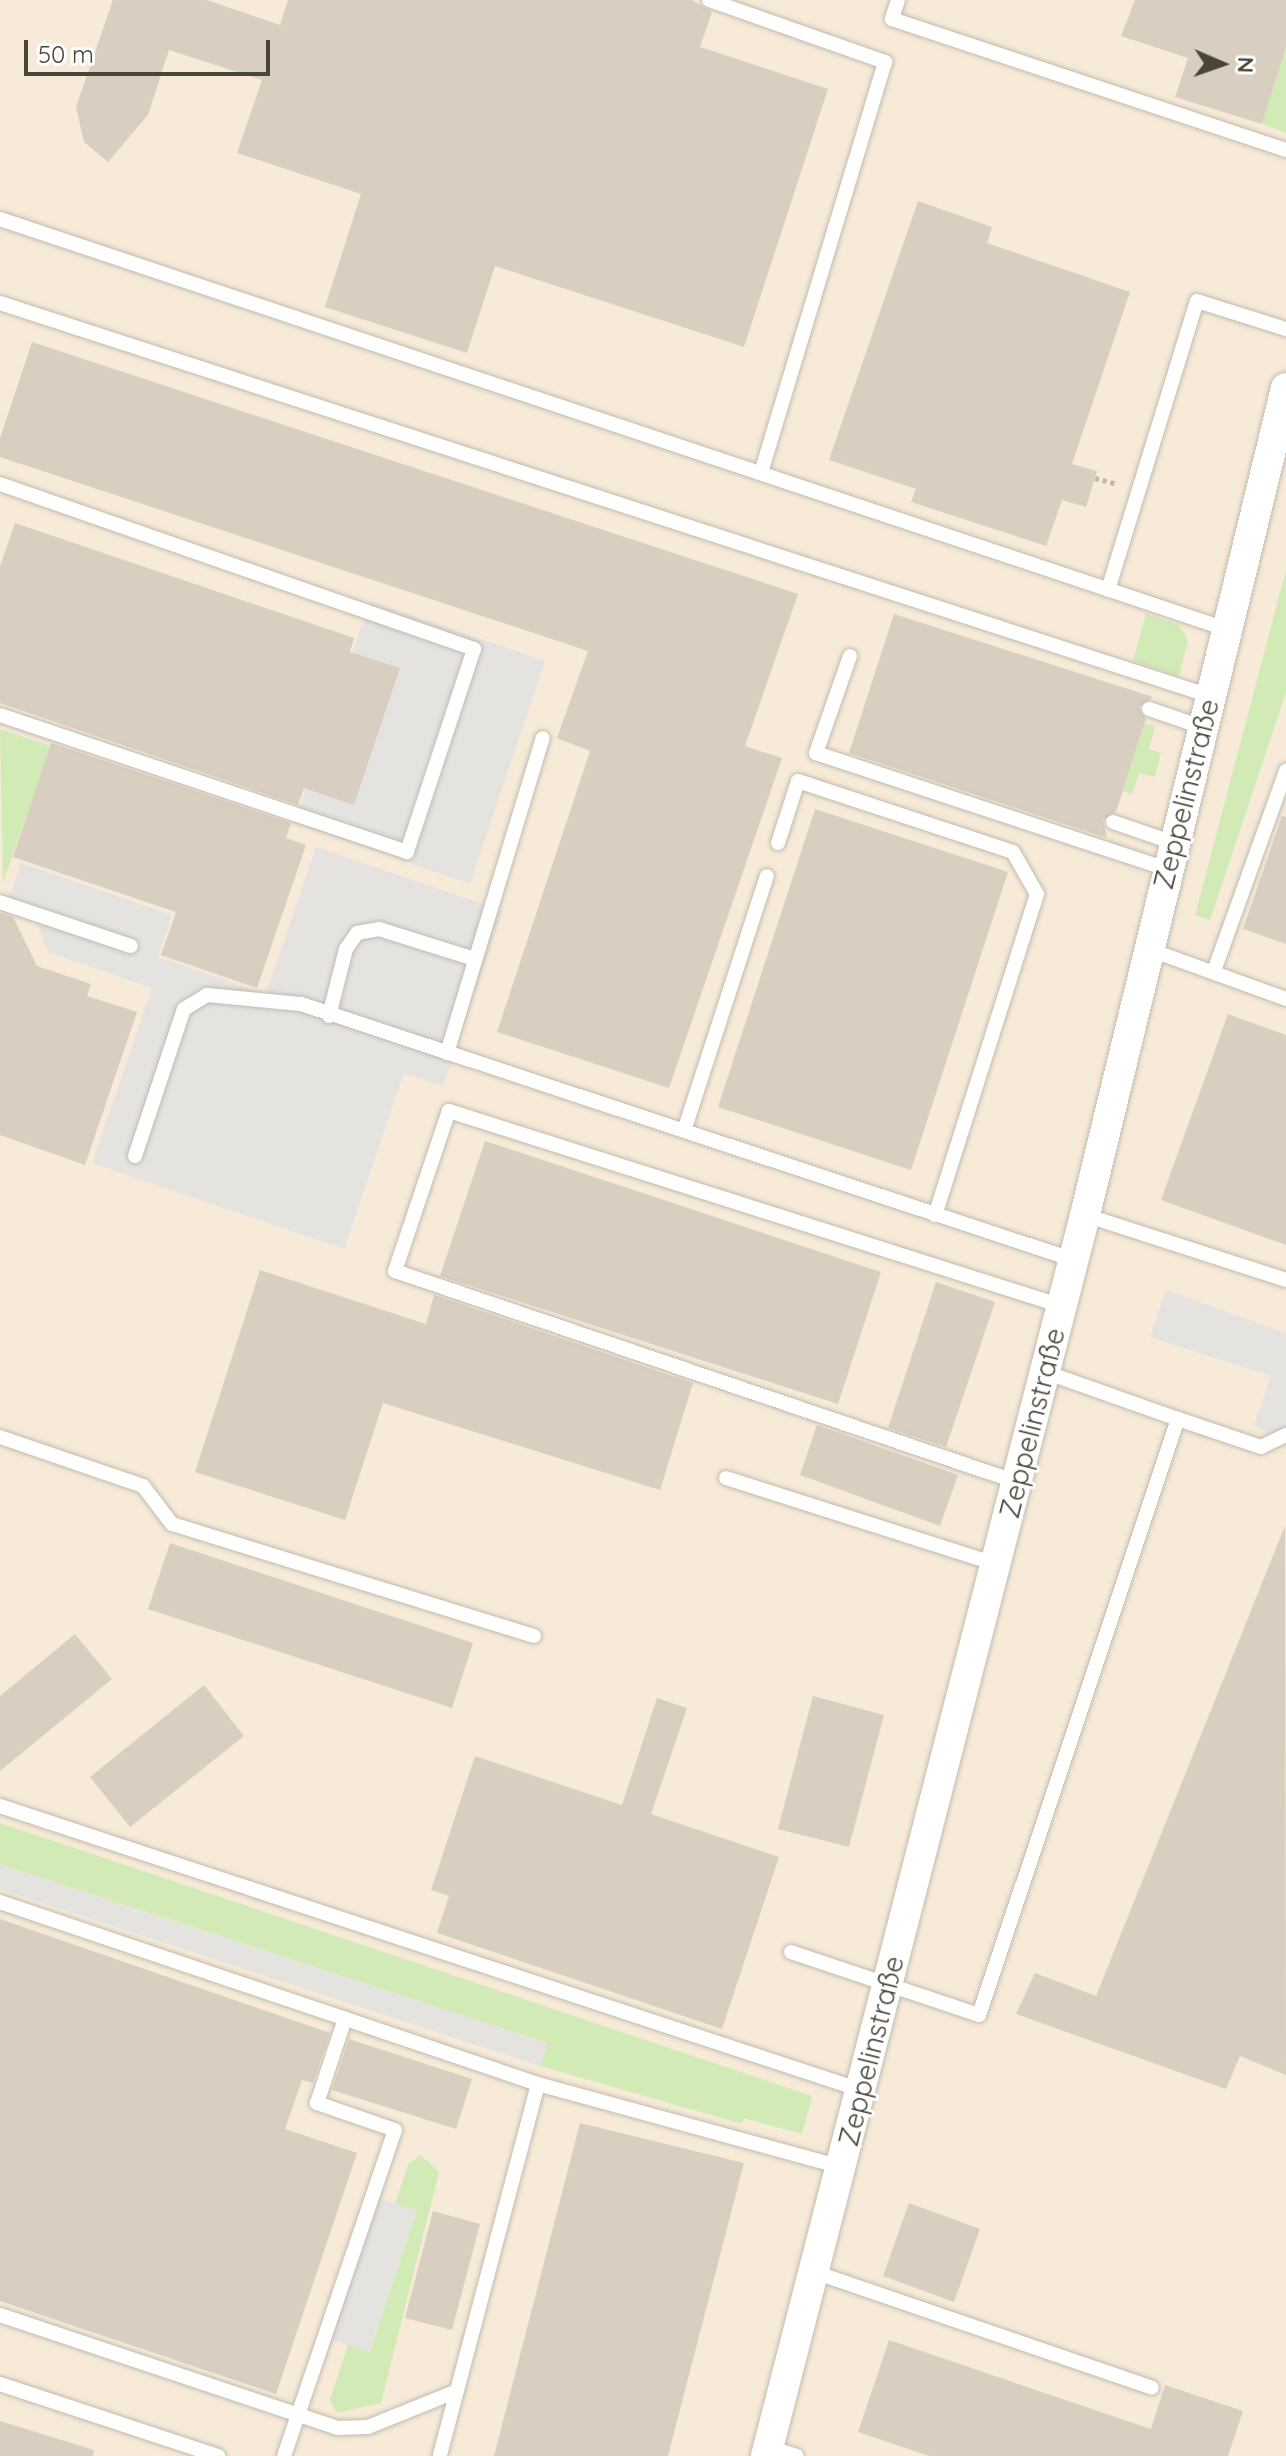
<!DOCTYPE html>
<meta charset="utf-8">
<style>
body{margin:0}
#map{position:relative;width:1286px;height:2456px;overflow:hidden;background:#f6f3ec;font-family:Quicksand,sans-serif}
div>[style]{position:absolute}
.commercial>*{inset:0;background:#f7ead8}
.green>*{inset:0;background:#d2eab5}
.parking>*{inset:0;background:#e5e3e0}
.building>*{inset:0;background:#d8cfc1}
.path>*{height:5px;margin-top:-2.5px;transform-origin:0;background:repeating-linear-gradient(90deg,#c4b79f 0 4px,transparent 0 8px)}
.roads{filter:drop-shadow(0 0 2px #c2bbae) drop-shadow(0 0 2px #c2bbae)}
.service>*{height:14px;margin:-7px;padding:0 7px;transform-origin:7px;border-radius:7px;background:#fff}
.minor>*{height:30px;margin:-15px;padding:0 15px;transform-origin:15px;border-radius:15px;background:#fff}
span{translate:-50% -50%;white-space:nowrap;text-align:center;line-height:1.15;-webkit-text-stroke:6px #fff;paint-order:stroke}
.street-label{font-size:28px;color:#4b4439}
.north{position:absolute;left:1182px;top:24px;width:80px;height:80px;-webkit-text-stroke:6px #fff;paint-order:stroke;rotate:92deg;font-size:22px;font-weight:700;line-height:32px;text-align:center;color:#4b4439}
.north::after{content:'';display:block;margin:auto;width:28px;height:36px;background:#4b4439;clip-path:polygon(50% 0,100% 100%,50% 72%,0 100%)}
.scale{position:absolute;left:24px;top:40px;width:246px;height:36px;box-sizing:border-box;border:4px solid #4b4439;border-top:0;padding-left:10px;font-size:24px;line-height:28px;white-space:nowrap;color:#4b4439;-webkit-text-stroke:6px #fff;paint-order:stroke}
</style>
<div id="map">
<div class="commercial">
<div style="clip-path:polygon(0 0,1286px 0,1286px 2456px,0 2456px)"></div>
</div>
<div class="green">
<div style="clip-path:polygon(1286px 47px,1286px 133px,1262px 124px)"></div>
<div style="clip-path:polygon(1286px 570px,1286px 692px,1210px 920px,1195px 915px)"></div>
<div style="clip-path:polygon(1146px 614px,1179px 625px,1188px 640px,1179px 676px,1133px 661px)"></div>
<div style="clip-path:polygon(1145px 723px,1155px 726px,1149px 749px,1161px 753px,1155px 777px,1139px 773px,1132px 794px,1123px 791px)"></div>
<div style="clip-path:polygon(0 729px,64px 751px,46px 760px,3px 883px)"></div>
<div style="clip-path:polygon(0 1823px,812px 2096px,802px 2134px,744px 2118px,742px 2124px,540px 2066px,547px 2043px,0 1864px)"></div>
<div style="clip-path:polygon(421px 2155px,439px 2172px,381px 2403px,337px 2413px,330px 2400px,348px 2345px,370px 2352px,416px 2210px,395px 2203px,409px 2163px)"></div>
</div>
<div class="parking">
<div style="clip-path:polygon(370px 601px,545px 661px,470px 884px,294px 823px)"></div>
<div style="clip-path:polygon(316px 847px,503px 911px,443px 1086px,404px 1073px,344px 1249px,92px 1163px,152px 988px,48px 952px,33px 913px,7px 904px,21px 863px,172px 915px,158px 957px,266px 994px)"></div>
<div style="clip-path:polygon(1166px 1290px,1286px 1333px,1286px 1445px,1254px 1425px,1271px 1376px,1150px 1337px)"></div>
<div style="clip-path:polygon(0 1864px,548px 2044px,540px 2066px,0 1889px)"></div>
<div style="clip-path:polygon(372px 2196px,417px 2210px,369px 2352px,325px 2338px)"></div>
</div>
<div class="building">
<div style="clip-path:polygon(113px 0,207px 0,280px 25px,288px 0,692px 0,712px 12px,700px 47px,828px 89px,744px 347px,495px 266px,467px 353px,325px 307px,361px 194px,237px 153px,262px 80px,169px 50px,148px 115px,108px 162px,84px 142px,76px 107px)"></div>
<div style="clip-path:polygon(1135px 0,1286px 0,1286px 47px,1262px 124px,1175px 97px,1188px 58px,1121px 36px)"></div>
<div style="clip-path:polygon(918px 201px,992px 227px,987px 243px,1130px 292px,1072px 464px,1097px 471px,1086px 507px,1062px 500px,1046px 546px,911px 502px,916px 489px,829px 460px)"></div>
<div style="clip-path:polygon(32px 342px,798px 594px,745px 746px,782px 758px,669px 1088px,497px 1032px,590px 751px,557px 738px,588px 651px,0 457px,0 438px)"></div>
<div style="clip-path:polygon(15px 523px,354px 638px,350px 652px,400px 668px,354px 805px,304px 788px,298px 805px,0 703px,0 566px)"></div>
<div style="clip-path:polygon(894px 614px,1153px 697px,1139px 707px,1146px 719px,1116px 812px,1103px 820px,1107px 838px,849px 753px)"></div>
<div style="clip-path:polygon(51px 743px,291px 823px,286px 838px,306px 845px,257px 988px,161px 955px,176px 912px,13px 857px)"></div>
<div style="clip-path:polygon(815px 809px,1008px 872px,911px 1170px,718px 1107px)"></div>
<div style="clip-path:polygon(1282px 816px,1286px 817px,1286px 944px,1243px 929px)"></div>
<div style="clip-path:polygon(0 913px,13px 917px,37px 966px,91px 984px,87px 996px,137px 1012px,85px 1165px,0 1135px)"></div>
<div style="clip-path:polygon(1228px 1014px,1286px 1035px,1286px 1245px,1161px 1200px)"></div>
<div style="clip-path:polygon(485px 1141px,881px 1272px,838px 1404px,440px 1276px)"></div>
<div style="clip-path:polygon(260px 1270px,426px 1324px,434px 1295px,693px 1383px,660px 1490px,383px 1403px,345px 1520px,195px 1472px)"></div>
<div style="clip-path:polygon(936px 1282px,995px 1302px,946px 1447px,888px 1428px)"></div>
<div style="clip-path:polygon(817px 1425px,958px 1475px,940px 1526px,800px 1475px)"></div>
<div style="clip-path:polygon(1285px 1526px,1286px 2075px,1240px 2056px,1226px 2089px,1016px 2014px,1035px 1973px,1096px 1996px)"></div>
<div style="clip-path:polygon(170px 1543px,473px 1643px,452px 1708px,148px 1609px)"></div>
<div style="clip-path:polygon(75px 1634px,112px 1679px,0 1771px,0 1696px)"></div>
<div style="clip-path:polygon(204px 1685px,244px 1736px,130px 1827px,90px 1777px)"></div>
<div style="clip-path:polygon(813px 1696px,884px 1715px,849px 1847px,778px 1829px)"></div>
<div style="clip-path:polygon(657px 1698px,687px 1708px,651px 1814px,779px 1857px,722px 2029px,437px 1933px,449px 1896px,431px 1890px,475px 1756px,622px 1805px)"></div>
<div style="clip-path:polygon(0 1919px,330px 2033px,313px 2083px,302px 2080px,285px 2129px,357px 2153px,276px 2394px,0 2301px)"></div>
<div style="clip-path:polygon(349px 2039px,472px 2079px,456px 2129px,332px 2090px)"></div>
<div style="clip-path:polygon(580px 2123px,744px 2163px,668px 2456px,494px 2456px)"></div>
<div style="clip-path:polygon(909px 2203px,980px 2229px,954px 2302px,883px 2276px)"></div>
<div style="clip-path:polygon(433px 2211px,480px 2224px,452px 2330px,405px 2318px)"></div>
<div style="clip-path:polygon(889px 2340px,1151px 2429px,1165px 2385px,1243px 2411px,1228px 2456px,929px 2456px,858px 2432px)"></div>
<div style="clip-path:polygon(0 2421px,94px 2450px,93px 2456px,0 2456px)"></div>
</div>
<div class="path">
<div style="left:1095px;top:478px;width:23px;rotate:15deg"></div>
</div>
<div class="roads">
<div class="service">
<div style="left:709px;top:0;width:187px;rotate:19.4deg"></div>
<div style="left:885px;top:62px;width:428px;rotate:106.8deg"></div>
<div style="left:898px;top:0;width:20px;rotate:108deg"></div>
<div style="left:892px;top:19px;width:415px;rotate:18.4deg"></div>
<div style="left:0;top:219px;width:1293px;rotate:18.49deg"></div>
<div style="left:0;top:303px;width:1272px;rotate:17.99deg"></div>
<div style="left:0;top:484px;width:502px;rotate:19.19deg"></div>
<div style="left:474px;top:649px;width:214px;rotate:108.3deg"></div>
<div style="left:407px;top:852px;width:429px;rotate:-161.4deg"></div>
<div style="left:1108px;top:590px;width:302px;rotate:-72.9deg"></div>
<div style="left:1197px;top:301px;width:93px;rotate:17.5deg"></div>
<div style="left:850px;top:656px;width:103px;rotate:109.3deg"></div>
<div style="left:816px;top:753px;width:370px;rotate:18.3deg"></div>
<div style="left:1149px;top:709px;width:56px;rotate:18.8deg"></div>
<div style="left:1113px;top:822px;width:65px;rotate:19deg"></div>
<div style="left:778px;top:843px;width:65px;rotate:-72.1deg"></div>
<div style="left:798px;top:781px;width:226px;rotate:18.3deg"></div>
<div style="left:1013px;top:852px;width:48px;rotate:60.3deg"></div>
<div style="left:1037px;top:894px;width:337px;rotate:107.6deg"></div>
<div style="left:0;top:902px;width:138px;rotate:18.6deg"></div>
<div style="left:1148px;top:949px;width:147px;rotate:19.9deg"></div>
<div style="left:1214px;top:971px;width:213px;rotate:-70.2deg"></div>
<div style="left:329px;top:1016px;width:69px;rotate:-75.8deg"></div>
<div style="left:346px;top:949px;width:19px;rotate:-55deg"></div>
<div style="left:357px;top:933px;width:22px;rotate:-10deg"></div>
<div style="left:379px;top:929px;width:101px;rotate:17.4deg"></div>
<div style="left:447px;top:1053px;width:329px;rotate:-73.1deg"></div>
<div style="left:684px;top:1131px;width:268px;rotate:-72deg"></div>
<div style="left:135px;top:1156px;width:155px;rotate:-71.6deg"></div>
<div style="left:184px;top:1009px;width:27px;rotate:-31deg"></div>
<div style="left:207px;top:995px;width:94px;rotate:5.5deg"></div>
<div style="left:301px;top:1004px;width:814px;rotate:18.32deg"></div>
<div style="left:1085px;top:1215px;width:211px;rotate:17.9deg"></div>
<div style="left:1045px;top:1372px;width:141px;rotate:19.5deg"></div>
<div style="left:0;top:1437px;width:151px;rotate:18.9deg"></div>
<div style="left:143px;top:1486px;width:48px;rotate:52.7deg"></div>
<div style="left:172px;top:1524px;width:379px;rotate:17.2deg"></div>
<div style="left:726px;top:1478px;width:283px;rotate:17.7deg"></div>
<div style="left:1017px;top:1482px;width:657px;rotate:-161.26deg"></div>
<div style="left:395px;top:1271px;width:169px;rotate:-71.4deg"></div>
<div style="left:449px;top:1111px;width:643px;rotate:17.65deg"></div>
<div style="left:0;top:1806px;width:907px;rotate:18.26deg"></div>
<div style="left:0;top:1902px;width:568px;rotate:18.69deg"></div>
<div style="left:538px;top:2084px;width:385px;rotate:104.8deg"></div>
<div style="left:791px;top:1952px;width:198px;rotate:18.5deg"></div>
<div style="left:979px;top:2015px;width:628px;rotate:-71.54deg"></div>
<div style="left:1178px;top:1419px;width:88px;rotate:18.6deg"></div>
<div style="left:1261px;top:1447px;width:28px;rotate:-26deg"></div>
<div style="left:538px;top:2084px;width:314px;rotate:15.3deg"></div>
<div style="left:814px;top:2272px;width:357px;rotate:18.9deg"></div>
<div style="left:0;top:2315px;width:355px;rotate:18.5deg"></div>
<div style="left:337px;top:2428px;width:31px;rotate:-2deg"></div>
<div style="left:368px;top:2427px;width:96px;rotate:-22deg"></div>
<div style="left:0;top:2384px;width:230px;rotate:18.3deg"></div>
<div style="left:769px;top:2447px;width:29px;rotate:18deg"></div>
<div style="left:284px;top:2456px;width:344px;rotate:-71.2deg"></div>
<div style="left:395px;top:2130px;width:83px;rotate:-160.9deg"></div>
<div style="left:317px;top:2103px;width:89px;rotate:-71.6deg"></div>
</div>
<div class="minor">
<div style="left:766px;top:2456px;width:1281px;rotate:-75.58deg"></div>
<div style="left:1085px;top:1215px;width:851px;rotate:-76.34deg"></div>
</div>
</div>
<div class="street-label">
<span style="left:1186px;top:794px;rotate:-76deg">Zeppelinstraße</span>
<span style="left:1032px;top:1423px;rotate:-76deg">Zeppelinstraße</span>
<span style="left:871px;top:2051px;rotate:-76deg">Zeppelinstraße</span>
</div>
<div class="north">N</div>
<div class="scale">50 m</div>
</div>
